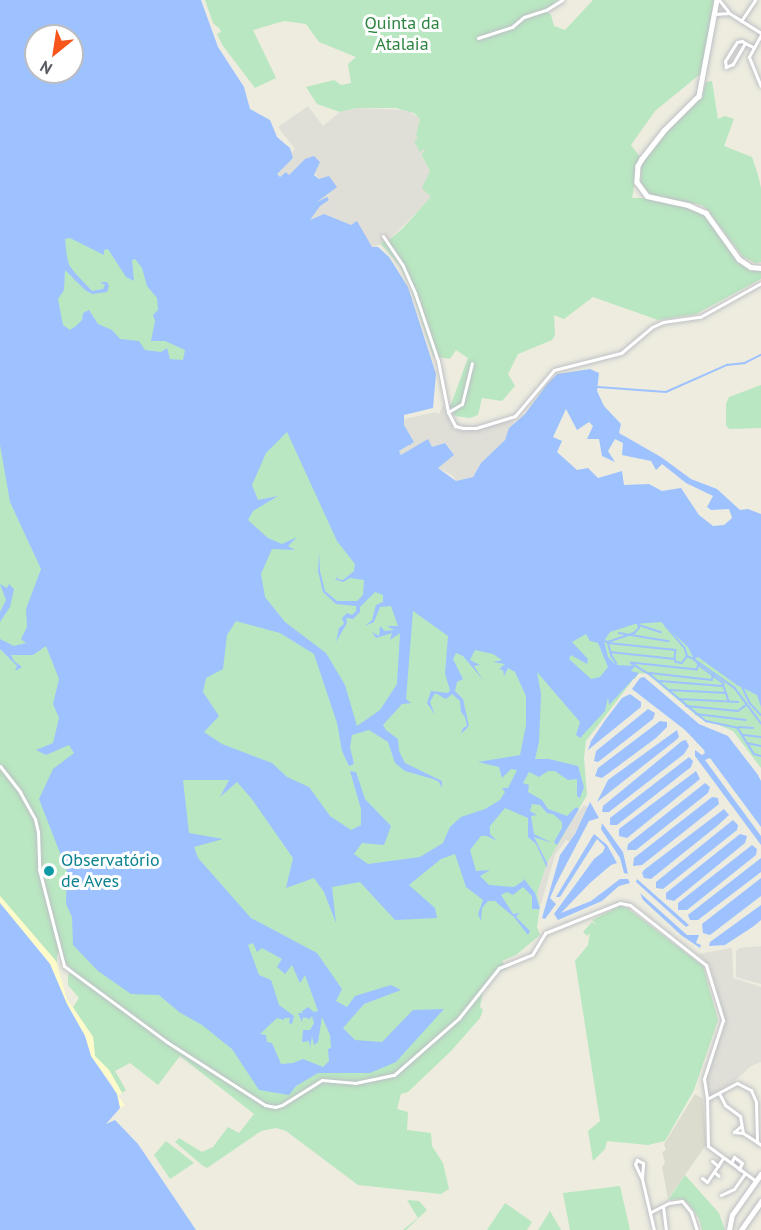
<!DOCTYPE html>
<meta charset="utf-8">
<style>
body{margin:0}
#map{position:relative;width:761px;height:1230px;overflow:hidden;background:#edecdf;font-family:"PT Sans",sans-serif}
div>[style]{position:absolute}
.industrial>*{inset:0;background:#e0dfd7}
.education>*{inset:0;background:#dcdcce}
.green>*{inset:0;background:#b9e7c1}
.sand>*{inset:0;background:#fdfbca}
.water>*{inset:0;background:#9dc2ff}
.stream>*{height:1.5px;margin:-0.75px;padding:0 0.75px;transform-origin:0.75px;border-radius:0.75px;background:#9dc2ff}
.roads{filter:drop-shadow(0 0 2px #bcbec5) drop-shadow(0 0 2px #bcbec5)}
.minor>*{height:3px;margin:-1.5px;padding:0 1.5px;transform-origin:1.5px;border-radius:1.5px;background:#fff}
.secondary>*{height:4.5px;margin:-2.25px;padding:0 2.25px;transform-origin:2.25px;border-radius:2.25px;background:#fff}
.dots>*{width:16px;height:16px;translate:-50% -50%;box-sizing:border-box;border:3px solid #fff;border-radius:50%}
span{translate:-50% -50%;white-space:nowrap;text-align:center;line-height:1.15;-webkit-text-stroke:6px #fff;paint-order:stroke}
.park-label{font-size:18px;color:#2d8441}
.culture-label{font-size:18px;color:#0d838f}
.left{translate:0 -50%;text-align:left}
.north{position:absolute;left:24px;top:24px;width:60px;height:60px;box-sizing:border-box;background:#fff;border:2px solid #bcbdc0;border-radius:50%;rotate:210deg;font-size:16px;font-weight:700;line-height:24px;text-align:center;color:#585b62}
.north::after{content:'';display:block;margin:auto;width:21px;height:27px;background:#f7551b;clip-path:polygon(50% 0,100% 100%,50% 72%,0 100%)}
</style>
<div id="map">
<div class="industrial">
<div style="clip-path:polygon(308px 106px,323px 126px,340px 112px,356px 108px,407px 110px,420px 119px,419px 130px,426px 151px,421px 155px,430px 171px,432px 197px,389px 240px,372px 248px,351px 225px,309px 220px,318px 203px,319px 179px,305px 159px,289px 175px,286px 172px,280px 177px,276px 174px,293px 158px,291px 152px,295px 149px,278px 127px)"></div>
<div style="clip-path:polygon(443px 405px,453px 429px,466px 431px,511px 420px,514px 422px,505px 440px,481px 463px,473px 477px,456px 481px,452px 475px,438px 468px,432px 447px,401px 455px,399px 451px,414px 442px,404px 425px,404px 419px,436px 412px,439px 414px)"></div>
<div style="clip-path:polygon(584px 805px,588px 807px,586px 814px,570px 842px,566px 840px,555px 855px,541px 904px,538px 904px,537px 894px,547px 863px,570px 822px)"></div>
<div style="clip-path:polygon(761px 946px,761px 984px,736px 977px,736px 951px,739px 948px)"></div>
<div style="clip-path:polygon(732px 948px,733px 978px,761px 987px,761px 1062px,751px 1066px,737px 1079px,709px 1097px,705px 1081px,726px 1022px,710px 965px,699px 954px)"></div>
</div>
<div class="education">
<div style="clip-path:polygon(695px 1094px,703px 1099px,706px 1145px,668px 1199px,662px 1167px,665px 1163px,662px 1152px,666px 1150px,664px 1144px)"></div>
</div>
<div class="green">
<div style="clip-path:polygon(205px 0,558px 0,546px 10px,551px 15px,554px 26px,565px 30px,593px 0,714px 0,701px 77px,699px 75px,655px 111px,631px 145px,640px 157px,632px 198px,645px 198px,700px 211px,708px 218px,741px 265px,761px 271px,761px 279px,696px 314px,658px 320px,593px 297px,564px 319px,554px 315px,555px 335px,552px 340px,518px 354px,508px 374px,515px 386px,502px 401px,482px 398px,478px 415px,470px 418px,455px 416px,450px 407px,468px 358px,456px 350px,450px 359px,433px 356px,410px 285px,399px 265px,380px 243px,389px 240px,402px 229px,431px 197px,422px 188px,430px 171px,421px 154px,425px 151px,424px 149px,420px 152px,414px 141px,418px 139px,416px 135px,420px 119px,414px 113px,396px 108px,356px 108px,340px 112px,317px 104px,306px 87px,334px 80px,341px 85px,351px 83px,348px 64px,356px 57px,319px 42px,306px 24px,284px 21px,253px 30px,276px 78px,255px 88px,223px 46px,217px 34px,221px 32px,220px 29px,213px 23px)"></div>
<div style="clip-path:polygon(712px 81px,718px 119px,725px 116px,734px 119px,724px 146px,752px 157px,758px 175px,761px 188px,761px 262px,756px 263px,743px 257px,707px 209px,701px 205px,651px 195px,641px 184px,641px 168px,645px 159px,663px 136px,702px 98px,706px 82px)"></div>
<div style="clip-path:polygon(57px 144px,263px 404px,547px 680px,625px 679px,632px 681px,586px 741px,584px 758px,587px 795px,547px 863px,537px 894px,540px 906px,537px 927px,540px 935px,516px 955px,502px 961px,507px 969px,499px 971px,483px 991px,480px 1007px,483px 1010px,480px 1018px,451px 1051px,408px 1092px,401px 1094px,397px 1109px,408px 1112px,407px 1130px,431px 1133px,432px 1146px,443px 1163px,449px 1189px,441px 1194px,358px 1185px,286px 1131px,276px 1128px,261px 1131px,207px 1168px,203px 1166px,175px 1142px,179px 1138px,202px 1152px,213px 1147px,228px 1127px,239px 1133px,254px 1114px,180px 1056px,158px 1085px,130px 1063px,115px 1071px,126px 1090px,122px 1093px,109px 1070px,95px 1056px,93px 1037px,73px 1007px,79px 998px,68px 985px,68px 975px,73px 970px,65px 963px,62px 955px,57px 953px,57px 963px,0 896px,0 358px,49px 381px)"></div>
<div style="clip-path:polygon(761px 385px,761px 428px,729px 429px,726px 425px,726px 404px,729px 397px)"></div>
<div style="clip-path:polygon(558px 587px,761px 646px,761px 768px,733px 731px,697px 716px,647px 674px,639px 673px,635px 679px,559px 683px)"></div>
<div style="clip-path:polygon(620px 906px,627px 908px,703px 966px,718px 1020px,694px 1090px,665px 1141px,648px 1145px,607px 1141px,605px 1149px,593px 1161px,588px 1131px,600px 1121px,575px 961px,588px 945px,590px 933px,587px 936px,583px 932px,592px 922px,597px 925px,592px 920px)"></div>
<div style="clip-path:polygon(166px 1141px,194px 1163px,170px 1179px,154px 1155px)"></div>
<div style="clip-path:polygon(685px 1175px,719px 1213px,725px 1230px,702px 1230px,699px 1218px,688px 1203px,682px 1199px,668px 1200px)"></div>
<div style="clip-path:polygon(620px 1186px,630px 1230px,570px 1230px,563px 1193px)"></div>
<div style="clip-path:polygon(407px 1200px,419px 1201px,427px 1210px,406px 1230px,403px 1230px,418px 1218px)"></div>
<div style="clip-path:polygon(505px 1203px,532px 1222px,527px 1230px,487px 1230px)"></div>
<div style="clip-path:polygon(550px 1211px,561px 1230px,538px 1230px)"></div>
</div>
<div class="sand">
<div style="clip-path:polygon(0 896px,56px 961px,67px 999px,93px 1037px,95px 1056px,109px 1070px,122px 1093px,118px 1096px,125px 1105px,120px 1108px,112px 1084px,91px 1057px,85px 1036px,67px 1004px,50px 964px,0 903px)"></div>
</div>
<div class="water">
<div style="clip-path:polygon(evenodd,0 0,201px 0,218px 47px,244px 87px,250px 109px,270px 120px,277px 137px,290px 148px,293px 158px,277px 174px,280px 177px,286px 172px,289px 175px,305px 159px,314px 156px,320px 162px,314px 175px,319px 179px,329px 176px,337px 187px,317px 202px,327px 197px,329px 200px,320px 206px,310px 220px,324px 214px,351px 225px,357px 221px,372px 247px,378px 247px,389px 257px,408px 287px,436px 374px,433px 408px,404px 415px,404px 425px,414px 442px,399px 451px,401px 455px,428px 439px,432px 447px,445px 443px,454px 455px,438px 468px,456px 481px,473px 477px,481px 463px,505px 440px,509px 428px,525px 414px,547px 384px,557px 374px,590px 369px,599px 373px,597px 391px,604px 406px,621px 424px,619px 433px,661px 457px,691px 479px,717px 489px,740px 510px,748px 509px,761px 514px,761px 707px,757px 695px,737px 685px,698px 657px,694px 659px,688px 647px,661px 622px,635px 624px,610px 632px,604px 641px,608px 657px,616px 665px,635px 666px,631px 671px,639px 673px,609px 705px,608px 697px,605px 711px,580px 738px,576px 735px,580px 722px,537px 672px,541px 694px,539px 742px,535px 759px,549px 759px,578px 766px,584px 787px,580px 798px,577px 796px,577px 779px,568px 780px,555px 771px,548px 771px,539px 777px,529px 772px,523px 783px,529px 785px,528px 792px,542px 800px,548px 809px,567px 816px,576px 807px,579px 809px,557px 845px,554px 842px,562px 828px,562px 822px,553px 814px,547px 813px,540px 805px,532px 804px,530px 811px,537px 815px,531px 816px,534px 834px,552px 843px,534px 837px,547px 863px,547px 868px,536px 844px,528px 837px,528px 818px,505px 808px,490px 826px,490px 834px,497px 841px,487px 836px,481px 836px,470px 850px,476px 871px,490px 870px,480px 876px,489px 885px,514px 887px,523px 881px,526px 873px,524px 879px,535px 893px,540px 909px,532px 909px,532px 896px,523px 887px,513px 895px,507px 892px,501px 895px,513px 914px,520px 913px,516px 916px,518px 919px,530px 931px,528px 935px,514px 917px,495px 901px,488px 901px,482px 908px,481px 921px,478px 914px,483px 900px,466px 887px,455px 854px,441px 859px,409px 885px,435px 908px,437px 918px,395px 920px,360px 882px,332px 887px,336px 923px,324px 892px,314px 878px,286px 888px,293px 858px,251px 798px,237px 782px,220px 797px,229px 780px,183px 780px,189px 833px,223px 839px,194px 847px,198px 858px,251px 918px,317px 953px,342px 989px,336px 1001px,347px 1007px,355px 996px,391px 985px,401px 990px,364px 1004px,343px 1028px,355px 1040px,382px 1042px,413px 1010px,444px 1009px,396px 1062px,370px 1073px,318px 1073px,296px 1086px,289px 1095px,259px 1090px,232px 1049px,202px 1025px,179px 1012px,159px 995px,131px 994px,98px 971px,73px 945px,72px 917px,66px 904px,67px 871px,39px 799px,53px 769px,74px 753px,69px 745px,46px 755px,36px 750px,53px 743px,59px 718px,53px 704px,59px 679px,46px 646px,33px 655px,11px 655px,14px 661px,22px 667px,15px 671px,17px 666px,0 649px,0 639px,14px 646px,26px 643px,21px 639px,27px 627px,26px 609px,41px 569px,10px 502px,0 445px,0 0,36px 36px,72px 36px,72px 72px,36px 72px,36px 36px,0 0,70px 238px,104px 255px,104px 250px,108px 249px,126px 277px,134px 281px,132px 260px,135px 259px,142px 268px,147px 286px,157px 298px,158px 310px,153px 315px,155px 321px,151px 341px,165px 341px,185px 350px,183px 360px,170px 359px,167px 348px,161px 352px,145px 350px,139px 341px,120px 339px,112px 330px,98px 324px,89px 310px,83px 313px,82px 320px,76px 326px,70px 330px,63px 325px,58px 299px,64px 290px,65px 270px,85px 290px,92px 294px,107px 292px,109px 286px,107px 282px,100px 282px,105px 285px,103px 289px,92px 291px,75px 273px,69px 265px,67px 257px,65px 239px,70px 238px,0 0,566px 409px,577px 430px,589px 422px,593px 426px,587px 439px,599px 439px,602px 456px,615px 462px,608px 451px,615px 439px,623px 443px,622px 455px,651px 461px,656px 470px,662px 464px,686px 483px,713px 496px,707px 507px,711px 510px,729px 509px,732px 518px,724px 525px,713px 526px,699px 515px,681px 488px,662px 491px,649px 484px,624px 485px,622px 471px,598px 478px,588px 468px,577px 470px,557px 452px,562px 441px,553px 437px,566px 409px,0 0,287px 432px,337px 541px,355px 564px,354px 571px,343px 580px,337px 579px,339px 573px,336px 579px,334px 579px,343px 582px,350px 578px,364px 580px,363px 595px,357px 601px,337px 601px,325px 591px,320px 571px,319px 552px,318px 571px,323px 592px,336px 604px,356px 606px,356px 611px,352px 615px,347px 613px,342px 618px,344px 624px,339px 628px,336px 642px,347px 623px,346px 618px,353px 619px,360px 612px,360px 607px,375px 592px,383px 595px,383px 602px,376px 605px,372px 620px,365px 626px,374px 622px,380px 607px,391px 606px,398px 626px,387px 626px,394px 630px,385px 631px,380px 626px,379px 636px,372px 632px,376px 638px,392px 633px,390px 640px,400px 633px,397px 684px,380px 710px,357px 726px,345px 685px,326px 653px,285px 622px,265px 597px,261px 574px,272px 549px,295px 550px,288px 546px,297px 537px,282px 544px,268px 538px,248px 520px,253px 511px,278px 496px,258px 500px,252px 485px,266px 453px,287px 432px,0 0,413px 611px,448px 636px,445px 674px,450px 690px,448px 693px,431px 691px,427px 703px,435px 715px,430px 702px,435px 693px,446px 699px,452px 694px,460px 701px,461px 712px,465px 717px,467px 726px,463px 728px,461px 734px,469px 726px,463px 699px,455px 691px,457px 682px,463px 679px,453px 659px,456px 653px,463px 656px,483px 680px,474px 666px,480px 665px,470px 660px,475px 650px,493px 654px,502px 660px,493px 662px,505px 664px,499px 669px,503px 670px,504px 676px,508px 668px,515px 672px,526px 696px,526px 725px,520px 755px,478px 762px,499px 767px,502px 778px,511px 769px,517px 770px,508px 788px,502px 788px,505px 792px,500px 800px,485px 809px,461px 817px,450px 827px,443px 843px,420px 857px,368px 864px,354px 854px,362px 843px,384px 845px,391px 826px,365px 799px,356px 772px,350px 771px,361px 809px,361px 825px,351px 830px,330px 816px,309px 787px,287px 777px,272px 763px,222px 744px,204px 732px,219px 716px,203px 692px,206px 678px,223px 669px,227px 635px,236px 621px,280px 633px,314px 654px,337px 723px,342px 751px,349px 766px,354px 764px,350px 747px,352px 735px,369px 730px,388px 742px,395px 763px,405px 771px,433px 779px,439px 782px,442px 788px,442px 781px,405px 763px,399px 751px,398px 739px,386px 730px,383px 725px,402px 704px,411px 703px,406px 699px,413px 611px,0 0,586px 634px,590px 641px,598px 643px,608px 667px,600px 677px,591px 679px,569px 659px,571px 655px,587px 664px,588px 659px,572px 642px,586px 634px,0 0,253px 943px,257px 952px,262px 948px,282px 959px,277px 967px,285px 974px,292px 965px,300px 983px,305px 975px,318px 1011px,314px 1012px,308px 1007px,301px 1012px,305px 1013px,298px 1013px,302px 1022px,303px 1017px,310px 1019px,312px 1016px,314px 1023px,310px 1030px,303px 1030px,302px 1042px,309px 1041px,310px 1048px,312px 1036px,314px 1045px,318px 1042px,322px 1017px,330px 1035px,331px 1048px,328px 1049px,329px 1061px,323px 1067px,303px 1059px,293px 1063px,281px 1064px,272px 1043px,267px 1042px,266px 1035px,260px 1034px,277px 1018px,284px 1020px,284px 1018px,290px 1018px,289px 1023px,292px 1024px,294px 1016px,279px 1005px,271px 980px,259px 975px,248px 945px,253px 943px)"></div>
<div style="clip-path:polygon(0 584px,7px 588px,9px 584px,14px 589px,10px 607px,0 622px,0 612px,6px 600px)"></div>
<div style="clip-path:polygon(644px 677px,699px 724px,728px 736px,758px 775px,761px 781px,761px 827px,710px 758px,705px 760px,761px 836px,761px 845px,695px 756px,695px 750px,702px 755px,705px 753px,704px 750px,685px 730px,632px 689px,640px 678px)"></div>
<div style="clip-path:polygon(630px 694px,641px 702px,641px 707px,588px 750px,591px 741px,606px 719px,622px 698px)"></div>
<div style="clip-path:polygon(648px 709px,655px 713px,653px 719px,598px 762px,594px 761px,596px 751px)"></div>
<div style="clip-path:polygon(660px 721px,667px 722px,667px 727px,656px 738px,602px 778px,595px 776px,598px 768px)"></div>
<div style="clip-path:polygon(677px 730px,679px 737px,676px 740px,597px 802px,608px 780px)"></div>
<div style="clip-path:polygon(686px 740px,689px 746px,684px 754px,609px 812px,602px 812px,603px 806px,682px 741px)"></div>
<div style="clip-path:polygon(689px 757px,693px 761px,691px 767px,617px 825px,610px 825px,610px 818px)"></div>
<div style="clip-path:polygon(696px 771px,700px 779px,627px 838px,619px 836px,619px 829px)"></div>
<div style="clip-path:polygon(705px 783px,710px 787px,708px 793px,636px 850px,627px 850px,628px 844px)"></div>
<div style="clip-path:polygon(712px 797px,718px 798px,719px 804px,642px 865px,633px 866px,634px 858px)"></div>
<div style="clip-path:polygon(590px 802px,599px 818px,589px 821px,556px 884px,550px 898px,556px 904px,545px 919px,542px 918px,560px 855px,575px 834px)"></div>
<div style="clip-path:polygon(724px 809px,729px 815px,717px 826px,651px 879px,644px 878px,642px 873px,644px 870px)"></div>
<div style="clip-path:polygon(733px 820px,738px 825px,737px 830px,663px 889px,656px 888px,656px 882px)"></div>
<div style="clip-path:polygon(602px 823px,623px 852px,628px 874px,624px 873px,620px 858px,601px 829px)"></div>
<div style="clip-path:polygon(594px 834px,607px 845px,617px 863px,611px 865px,590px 883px,561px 913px,591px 901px,620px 879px,628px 879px,630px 883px,619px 886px,602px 901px,558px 920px,554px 914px,594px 859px,603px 852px,605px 847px,597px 839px,560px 897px,556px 897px)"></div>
<div style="clip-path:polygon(740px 834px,747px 836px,745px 843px,674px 901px,666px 899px,666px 893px)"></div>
<div style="clip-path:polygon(752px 845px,757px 849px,756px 855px,687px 910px,678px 910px,678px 903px)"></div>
<div style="clip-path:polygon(761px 858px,761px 872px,698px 920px,690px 920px,688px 915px)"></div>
<div style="clip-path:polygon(761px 878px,761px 896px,710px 935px,703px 933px,702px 924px)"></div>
<div style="clip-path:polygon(637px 879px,689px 925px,686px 927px,636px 882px)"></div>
<div style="clip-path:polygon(640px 893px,687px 935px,699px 935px,696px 943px,701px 945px,700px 948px,681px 935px,643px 900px)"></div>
<div style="clip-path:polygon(0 903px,50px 964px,67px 1004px,85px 1036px,91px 1056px,117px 1094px,120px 1108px,106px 1124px,115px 1120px,138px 1144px,196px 1230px,0 1230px)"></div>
<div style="clip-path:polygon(761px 905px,761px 920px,754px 926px,725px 945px,709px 946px,710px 942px)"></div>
</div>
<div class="stream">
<div style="left:598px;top:387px;width:68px;rotate:4.2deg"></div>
<div style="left:666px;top:392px;width:67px;rotate:-23.9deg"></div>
<div style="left:727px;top:365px;width:18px;rotate:-6deg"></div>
<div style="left:745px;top:363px;width:18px;rotate:-27deg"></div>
<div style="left:639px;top:625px;width:23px;rotate:18deg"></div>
<div style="left:665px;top:625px;width:30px;rotate:49deg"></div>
<div style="left:685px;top:648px;width:7px;rotate:74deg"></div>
<div style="left:619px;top:633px;width:50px;rotate:9.3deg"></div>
<div style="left:604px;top:641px;width:4px;rotate:14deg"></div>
<div style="left:608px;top:642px;width:15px;rotate:74deg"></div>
<div style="left:612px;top:656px;width:9px;rotate:58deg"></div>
<div style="left:608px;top:642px;width:28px;rotate:-19deg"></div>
<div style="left:634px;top:633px;width:7px;rotate:-45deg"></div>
<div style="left:639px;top:628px;width:4px;rotate:-104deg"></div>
<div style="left:608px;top:643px;width:68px;rotate:5.9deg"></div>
<div style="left:676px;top:650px;width:8px;rotate:97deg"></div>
<div style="left:610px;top:652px;width:65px;rotate:6.1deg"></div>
<div style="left:675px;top:659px;width:3px;rotate:72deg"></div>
<div style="left:676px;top:662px;width:6px;rotate:9deg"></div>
<div style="left:682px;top:663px;width:9px;rotate:-54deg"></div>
<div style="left:687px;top:656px;width:8px;rotate:23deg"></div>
<div style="left:694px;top:659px;width:50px;rotate:35.3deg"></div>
<div style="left:735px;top:688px;width:44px;rotate:53.4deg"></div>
<div style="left:694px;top:659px;width:7px;rotate:45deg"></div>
<div style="left:699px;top:664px;width:6px;rotate:108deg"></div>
<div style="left:697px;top:670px;width:66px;rotate:-173.9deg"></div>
<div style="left:631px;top:663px;width:23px;rotate:31deg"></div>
<div style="left:651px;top:675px;width:72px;rotate:39.9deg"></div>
<div style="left:706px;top:721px;width:33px;rotate:12deg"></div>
<div style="left:738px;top:728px;width:31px;rotate:58deg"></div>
<div style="left:754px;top:754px;width:7px;rotate:16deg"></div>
<div style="left:700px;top:666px;width:29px;rotate:36deg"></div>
<div style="left:723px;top:683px;width:19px;rotate:72deg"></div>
<div style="left:650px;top:673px;width:62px;rotate:6.4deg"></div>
<div style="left:712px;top:680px;width:5px;rotate:-79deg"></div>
<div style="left:660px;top:681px;width:62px;rotate:4.6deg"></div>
<div style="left:743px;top:688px;width:17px;rotate:65deg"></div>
<div style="left:750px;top:703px;width:16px;rotate:47deg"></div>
<div style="left:670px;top:690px;width:56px;rotate:3.1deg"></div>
<div style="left:679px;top:699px;width:59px;rotate:2.9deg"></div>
<div style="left:686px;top:706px;width:52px;rotate:5.5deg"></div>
<div style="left:738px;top:711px;width:9px;rotate:-36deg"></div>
<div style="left:696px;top:714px;width:50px;rotate:6.8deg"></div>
<div style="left:739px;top:727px;width:14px;rotate:4deg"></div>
<div style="left:744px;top:735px;width:17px;rotate:7deg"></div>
<div style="left:747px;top:743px;width:14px;rotate:12deg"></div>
</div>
<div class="roads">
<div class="minor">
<div style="left:719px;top:0;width:14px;rotate:51deg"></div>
<div style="left:715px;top:14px;width:14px;rotate:-4deg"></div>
<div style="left:729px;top:13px;width:38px;rotate:32deg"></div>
<div style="left:741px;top:21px;width:25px;rotate:-56deg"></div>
<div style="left:761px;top:35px;width:25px;rotate:119deg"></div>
<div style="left:749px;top:57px;width:31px;rotate:68deg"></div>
<div style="left:478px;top:38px;width:36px;rotate:-18deg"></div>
<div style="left:512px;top:27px;width:16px;rotate:-40deg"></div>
<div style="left:524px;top:17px;width:23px;rotate:-18deg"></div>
<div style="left:546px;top:10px;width:19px;rotate:-32deg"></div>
<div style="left:745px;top:43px;width:24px;rotate:120deg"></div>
<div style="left:733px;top:64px;width:8px;rotate:157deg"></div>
<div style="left:726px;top:67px;width:6px;rotate:-99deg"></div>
<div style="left:725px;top:61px;width:22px;rotate:-58deg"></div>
<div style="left:737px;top:42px;width:5px;rotate:-11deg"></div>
<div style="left:742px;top:41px;width:4px;rotate:34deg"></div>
<div style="left:745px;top:43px;width:9px;rotate:27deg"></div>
<div style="left:383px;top:236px;width:36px;rotate:56deg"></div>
<div style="left:403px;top:266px;width:30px;rotate:66deg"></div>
<div style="left:415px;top:293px;width:72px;rotate:71.3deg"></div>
<div style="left:438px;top:361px;width:52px;rotate:78.9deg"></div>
<div style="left:448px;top:412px;width:16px;rotate:63deg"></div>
<div style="left:455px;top:426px;width:8px;rotate:14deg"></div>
<div style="left:463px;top:428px;width:13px"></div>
<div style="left:476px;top:428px;width:41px;rotate:-17.1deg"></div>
<div style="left:515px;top:416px;width:60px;rotate:-49.7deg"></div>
<div style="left:554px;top:370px;width:69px;rotate:-14.2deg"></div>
<div style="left:621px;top:353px;width:40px;rotate:-40deg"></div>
<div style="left:652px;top:327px;width:12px;rotate:-24deg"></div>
<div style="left:663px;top:322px;width:37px;rotate:-8deg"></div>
<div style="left:700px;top:317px;width:70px;rotate:-29.1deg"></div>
<div style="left:448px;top:412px;width:16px;rotate:-30deg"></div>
<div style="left:462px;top:404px;width:42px;rotate:-76.3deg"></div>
<div style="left:0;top:766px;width:33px;rotate:52deg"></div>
<div style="left:20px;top:792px;width:31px;rotate:61deg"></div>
<div style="left:35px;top:819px;width:13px;rotate:77deg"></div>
<div style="left:38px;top:832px;width:37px;rotate:88deg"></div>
<div style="left:39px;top:869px;width:100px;rotate:75.5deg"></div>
<div style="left:64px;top:966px;width:128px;rotate:36.4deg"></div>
<div style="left:167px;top:1042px;width:117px;rotate:32.7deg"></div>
<div style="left:265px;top:1105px;width:10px;rotate:11deg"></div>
<div style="left:275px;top:1107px;width:7px;rotate:-16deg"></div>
<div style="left:282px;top:1105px;width:47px;rotate:-32deg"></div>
<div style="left:322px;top:1080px;width:33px;rotate:5deg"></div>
<div style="left:355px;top:1083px;width:40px;rotate:-12deg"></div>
<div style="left:394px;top:1075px;width:86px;rotate:-41.2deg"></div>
<div style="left:459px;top:1018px;width:64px;rotate:-51.3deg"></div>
<div style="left:499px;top:968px;width:35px;rotate:-22deg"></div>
<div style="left:532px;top:955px;width:26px;rotate:-59deg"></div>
<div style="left:545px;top:933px;width:81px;rotate:-21.8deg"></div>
<div style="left:620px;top:903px;width:10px;rotate:11deg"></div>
<div style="left:630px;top:905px;width:97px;rotate:38.3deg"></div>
<div style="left:706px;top:965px;width:58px;rotate:72.8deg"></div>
<div style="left:723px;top:1020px;width:62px;rotate:107.9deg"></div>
<div style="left:704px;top:1079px;width:20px;rotate:81deg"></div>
<div style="left:719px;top:1093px;width:13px;rotate:63deg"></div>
<div style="left:725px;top:1105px;width:19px;rotate:36deg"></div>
<div style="left:740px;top:1116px;width:17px;rotate:80deg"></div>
<div style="left:743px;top:1133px;width:17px;rotate:33deg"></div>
<div style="left:741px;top:1126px;width:9px;rotate:139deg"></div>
<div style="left:734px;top:1132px;width:9px;rotate:6deg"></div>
<div style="left:712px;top:1161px;width:8px;rotate:40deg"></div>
<div style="left:731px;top:1163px;width:7px;rotate:-63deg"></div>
<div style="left:734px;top:1157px;width:10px;rotate:37deg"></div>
<div style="left:742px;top:1163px;width:7px;rotate:117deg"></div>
<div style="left:714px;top:1172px;width:6px;rotate:39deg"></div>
<div style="left:702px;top:1178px;width:6px;rotate:39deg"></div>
<div style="left:707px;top:1182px;width:29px;rotate:-56deg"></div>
<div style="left:642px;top:1179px;width:16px;rotate:-86deg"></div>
<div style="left:643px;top:1163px;width:7px;rotate:-153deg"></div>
<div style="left:637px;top:1160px;width:4px;rotate:117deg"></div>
<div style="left:635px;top:1164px;width:17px;rotate:65deg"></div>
<div style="left:642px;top:1179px;width:52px;rotate:76.8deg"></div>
<div style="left:756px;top:1181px;width:59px;rotate:-143.9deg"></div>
<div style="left:708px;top:1146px;width:47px;rotate:-91.2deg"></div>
<div style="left:707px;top:1099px;width:34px;rotate:-28deg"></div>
<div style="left:737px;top:1083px;width:16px;rotate:27deg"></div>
<div style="left:751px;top:1090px;width:13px;rotate:67deg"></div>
<div style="left:756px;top:1102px;width:40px;rotate:88.6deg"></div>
<div style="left:757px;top:1142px;width:5px;rotate:37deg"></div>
<div style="left:721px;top:1195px;width:14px;rotate:-25deg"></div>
<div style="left:734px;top:1189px;width:19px;rotate:-55deg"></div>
<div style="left:663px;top:1206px;width:24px;rotate:83deg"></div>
<div style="left:651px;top:1212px;width:20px;rotate:-27deg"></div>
<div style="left:669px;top:1203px;width:13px;rotate:-9deg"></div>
<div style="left:682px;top:1201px;width:14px;rotate:51deg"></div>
<div style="left:691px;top:1212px;width:19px;rotate:72deg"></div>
</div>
<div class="secondary">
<div style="left:717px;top:0;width:98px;rotate:100.6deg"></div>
<div style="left:699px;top:96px;width:49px;rotate:135deg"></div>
<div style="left:664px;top:131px;width:36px;rotate:128deg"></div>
<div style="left:642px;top:159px;width:8px;rotate:120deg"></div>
<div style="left:638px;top:166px;width:16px;rotate:94deg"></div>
<div style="left:637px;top:182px;width:17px;rotate:54deg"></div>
<div style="left:647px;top:196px;width:42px;rotate:12.4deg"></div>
<div style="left:688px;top:205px;width:20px;rotate:24deg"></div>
<div style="left:706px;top:213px;width:57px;rotate:54.3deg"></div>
<div style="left:739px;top:259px;width:14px;rotate:34deg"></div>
<div style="left:751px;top:267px;width:10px;rotate:6deg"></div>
<div style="left:729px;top:1230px;width:15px;rotate:-79deg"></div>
<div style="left:732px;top:1215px;width:50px;rotate:-54.7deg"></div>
<div style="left:741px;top:1230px;width:35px;rotate:-55deg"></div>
</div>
</div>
<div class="dots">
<div style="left:49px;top:871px;background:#0f9aa8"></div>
</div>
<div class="park-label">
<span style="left:402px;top:34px">Quinta da<br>Atalaia</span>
</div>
<div class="culture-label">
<span class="left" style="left:61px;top:871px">Observatório<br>de Aves</span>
</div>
<div class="north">N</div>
</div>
